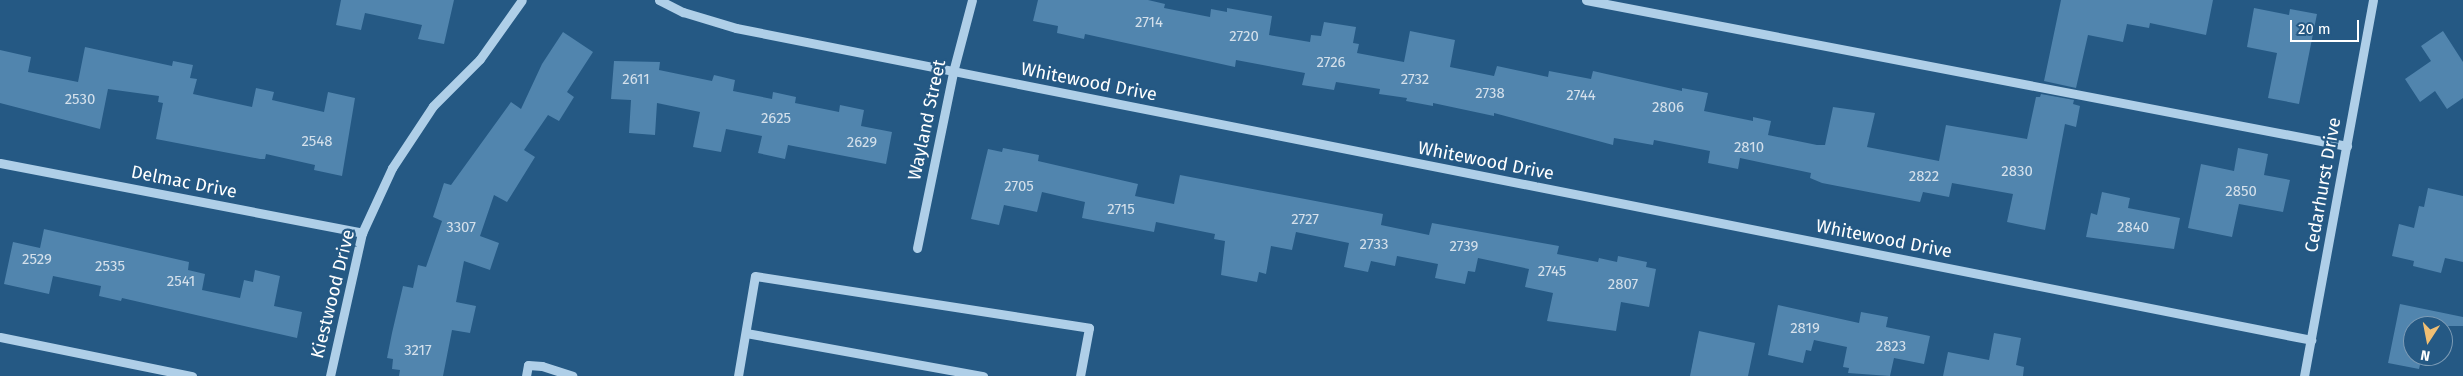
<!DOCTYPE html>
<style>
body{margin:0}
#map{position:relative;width:2463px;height:376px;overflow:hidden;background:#255984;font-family:"Fira Sans",sans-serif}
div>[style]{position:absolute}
.building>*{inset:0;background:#5185ae}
.minor>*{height:9px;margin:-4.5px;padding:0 4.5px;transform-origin:4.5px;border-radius:4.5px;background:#afcfe8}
span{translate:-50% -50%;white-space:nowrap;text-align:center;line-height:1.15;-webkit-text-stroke:4.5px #255984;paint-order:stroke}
.number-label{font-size:15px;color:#d4e0eb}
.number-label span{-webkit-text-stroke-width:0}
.street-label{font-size:18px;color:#fff}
.north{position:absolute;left:2403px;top:316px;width:50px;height:50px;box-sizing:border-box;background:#255984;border:1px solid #7c9bb5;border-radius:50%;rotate:191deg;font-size:14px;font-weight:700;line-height:20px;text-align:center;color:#fff}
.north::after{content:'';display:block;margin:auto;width:18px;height:22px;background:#f1bf73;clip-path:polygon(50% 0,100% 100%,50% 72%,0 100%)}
.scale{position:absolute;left:2290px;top:20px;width:69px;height:22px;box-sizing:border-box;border:2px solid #fff;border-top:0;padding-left:6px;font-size:15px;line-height:18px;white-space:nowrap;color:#fff;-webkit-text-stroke:4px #255984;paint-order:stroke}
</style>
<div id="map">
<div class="building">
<div style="clip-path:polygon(341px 0,454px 0,444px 44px,418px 39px,422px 25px,365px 13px,361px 30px,336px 25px)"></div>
<div style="clip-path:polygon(1038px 0,1148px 0,1165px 4px,1164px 8px,1210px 17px,1211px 9px,1227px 12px,1227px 8px,1272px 16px,1269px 35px,1310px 42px,1311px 35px,1321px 36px,1324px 22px,1356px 27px,1353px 43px,1359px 44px,1357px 53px,1404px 62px,1410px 31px,1455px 40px,1450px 67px,1494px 76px,1497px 66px,1548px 77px,1549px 71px,1591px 79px,1593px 71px,1682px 91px,1682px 88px,1708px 93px,1704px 111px,1753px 121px,1753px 117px,1771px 121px,1768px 135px,1817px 145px,1825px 145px,1833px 107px,1875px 113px,1867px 147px,1939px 161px,1946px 125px,2027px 139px,2036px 97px,2040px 97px,2041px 94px,2074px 100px,2073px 104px,2080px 106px,2076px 127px,2065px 124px,2045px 230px,2007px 222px,2013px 194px,1952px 183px,1949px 197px,1923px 192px,1920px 202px,1822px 183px,1810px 178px,1811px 173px,1740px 158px,1738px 169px,1708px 163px,1710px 151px,1654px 140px,1653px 145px,1614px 138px,1613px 145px,1494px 113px,1494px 116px,1433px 103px,1433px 106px,1406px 101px,1407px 98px,1379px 94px,1380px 89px,1336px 82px,1334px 90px,1302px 85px,1305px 73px,1236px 60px,1235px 67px,1085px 34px,1084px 39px,1057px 33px,1058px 26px,1033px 21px)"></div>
<div style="clip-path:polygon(2061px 0,2213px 0,2206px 35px,2150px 23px,2149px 28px,2127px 24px,2123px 42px,2088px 35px,2076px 88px,2044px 81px)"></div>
<div style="clip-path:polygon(2254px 8px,2289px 15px,2290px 9px,2317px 14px,2299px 104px,2268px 98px,2277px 53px,2247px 47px)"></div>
<div style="clip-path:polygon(2443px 31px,2463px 62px,2463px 98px,2447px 109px,2435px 91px,2420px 102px,2405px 79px,2431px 61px,2421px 46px)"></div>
<div style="clip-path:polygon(563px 32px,593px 52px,567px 92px,574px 97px,559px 121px,548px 115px,524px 150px,535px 157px,507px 202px,494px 195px,480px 236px,499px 243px,490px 270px,464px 261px,456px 302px,476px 306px,470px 333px,452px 330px,443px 376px,399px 376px,400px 370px,392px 369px,393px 359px,387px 358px,392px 333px,403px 286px,413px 288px,418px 265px,426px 267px,442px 221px,433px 217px,444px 183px,451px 185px,511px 102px,521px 109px,542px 64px)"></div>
<div style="clip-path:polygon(85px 47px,172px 66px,173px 61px,193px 65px,190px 78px,197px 79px,193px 94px,252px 107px,256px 88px,274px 92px,272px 100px,324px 112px,328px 92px,355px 98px,342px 176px,314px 170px,315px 165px,266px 154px,265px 159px,260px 159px,156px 139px,163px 103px,158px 102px,159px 96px,108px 89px,100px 129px,0 103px,0 50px,31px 57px,28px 72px,78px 82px)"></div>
<div style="clip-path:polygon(614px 61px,660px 62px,659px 70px,712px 81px,714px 75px,735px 80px,733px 91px,772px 99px,773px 92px,796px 97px,795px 103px,839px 112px,840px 105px,864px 110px,861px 126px,892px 132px,886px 164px,788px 145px,785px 159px,758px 153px,762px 136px,726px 129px,721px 152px,693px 147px,700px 112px,657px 103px,655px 135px,629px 133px,631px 100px,611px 99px)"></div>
<div style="clip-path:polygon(1003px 148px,1039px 155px,1038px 161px,1138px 184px,1135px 196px,1174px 204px,1180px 175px,1383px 214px,1381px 225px,1429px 235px,1432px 223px,1559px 246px,1557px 254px,1598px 262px,1599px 258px,1617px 262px,1618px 256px,1647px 262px,1646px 267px,1656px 269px,1649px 307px,1621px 302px,1616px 331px,1547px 321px,1553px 293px,1525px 287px,1529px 269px,1478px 258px,1475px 272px,1468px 271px,1465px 284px,1435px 278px,1438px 264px,1397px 256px,1395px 266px,1371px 261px,1368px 272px,1344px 267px,1349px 243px,1296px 232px,1292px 250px,1271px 246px,1266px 274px,1259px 272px,1257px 282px,1221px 275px,1225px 241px,1214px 239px,1215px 234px,1156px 222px,1154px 232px,1082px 218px,1085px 202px,1042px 192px,1037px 212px,1004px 205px,999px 225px,971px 219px,988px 149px,1002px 152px)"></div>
<div style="clip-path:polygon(2238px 148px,2268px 154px,2264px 175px,2290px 180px,2283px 212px,2239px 204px,2232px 237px,2188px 228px,2201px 164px,2234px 171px)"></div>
<div style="clip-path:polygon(2428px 188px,2463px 196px,2463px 262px,2445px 258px,2441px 273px,2413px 266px,2414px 261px,2392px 256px,2399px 224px,2414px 228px,2419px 206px,2424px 207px)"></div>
<div style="clip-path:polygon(2102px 192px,2130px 198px,2128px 208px,2180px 218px,2174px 249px,2086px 237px,2091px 213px,2097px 215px)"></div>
<div style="clip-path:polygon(44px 229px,189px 262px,188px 270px,205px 274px,202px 290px,240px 298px,244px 280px,253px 282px,255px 270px,280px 276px,274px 306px,302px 312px,297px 338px,122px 298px,121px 301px,99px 296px,101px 286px,53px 276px,49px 294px,4px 284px,13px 242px,40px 248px)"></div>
<div style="clip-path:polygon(2400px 304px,2463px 317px,2463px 326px,2413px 326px,2413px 356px,2422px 356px,2419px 369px,2388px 363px)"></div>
<div style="clip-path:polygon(1778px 305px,1859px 323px,1861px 312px,1888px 317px,1886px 327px,1930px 336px,1924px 364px,1894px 358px,1890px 376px,1848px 373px,1849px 368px,1843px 367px,1847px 347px,1814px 340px,1811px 351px,1806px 350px,1803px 363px,1768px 355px)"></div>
<div style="clip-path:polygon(1699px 331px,1755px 343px,1748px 376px,1690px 376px)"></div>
<div style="clip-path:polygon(1994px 333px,2021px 338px,2016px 365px,2024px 367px,2023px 376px,1943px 376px,1948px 352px,1989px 360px)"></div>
</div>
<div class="minor">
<div style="left:659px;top:0;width:27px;rotate:27deg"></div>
<div style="left:683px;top:12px;width:55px;rotate:16.8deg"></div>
<div style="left:736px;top:28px;width:1606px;rotate:11.2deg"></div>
<div style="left:1586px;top:0;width:775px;rotate:10.86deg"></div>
<div style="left:0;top:163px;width:369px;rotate:10.9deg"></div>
<div style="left:917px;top:248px;width:180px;rotate:-78.4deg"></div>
<div style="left:953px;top:72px;width:74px;rotate:-75.2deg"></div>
<div style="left:746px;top:333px;width:241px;rotate:10.3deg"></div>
<div style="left:0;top:337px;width:196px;rotate:11.5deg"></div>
<div style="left:330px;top:376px;width:147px;rotate:-77.4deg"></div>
<div style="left:362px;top:233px;width:72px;rotate:-65.2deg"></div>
<div style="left:392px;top:168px;width:74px;rotate:-56.5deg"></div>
<div style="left:433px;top:106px;width:66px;rotate:-45deg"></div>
<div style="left:480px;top:59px;width:72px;rotate:-54.6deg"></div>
<div style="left:526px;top:376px;width:11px;rotate:-80deg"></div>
<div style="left:528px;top:365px;width:14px;rotate:4deg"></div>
<div style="left:542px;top:366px;width:32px;rotate:18deg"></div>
<div style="left:738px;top:376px;width:101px;rotate:-80.4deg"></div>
<div style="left:755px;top:276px;width:338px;rotate:8.8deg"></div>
<div style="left:1089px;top:328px;width:49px;rotate:100.6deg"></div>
<div style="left:2304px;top:376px;width:382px;rotate:-79.6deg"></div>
</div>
<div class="number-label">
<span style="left:1149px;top:23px">2714</span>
<span style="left:1244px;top:37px">2720</span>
<span style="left:1331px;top:63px">2726</span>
<span style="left:636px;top:80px">2611</span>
<span style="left:1415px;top:80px">2732</span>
<span style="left:1490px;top:94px">2738</span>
<span style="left:1581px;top:96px">2744</span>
<span style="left:80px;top:100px">2530</span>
<span style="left:1668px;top:108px">2806</span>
<span style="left:776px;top:119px">2625</span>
<span style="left:317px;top:142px">2548</span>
<span style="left:862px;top:143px">2629</span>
<span style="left:1749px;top:148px">2810</span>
<span style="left:2017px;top:172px">2830</span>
<span style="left:1924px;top:177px">2822</span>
<span style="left:1019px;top:187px">2705</span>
<span style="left:2241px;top:192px">2850</span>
<span style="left:1121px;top:210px">2715</span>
<span style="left:1305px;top:220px">2727</span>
<span style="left:461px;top:228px">3307</span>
<span style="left:2133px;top:228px">2840</span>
<span style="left:1374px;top:245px">2733</span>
<span style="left:1464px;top:247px">2739</span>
<span style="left:37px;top:260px">2529</span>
<span style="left:110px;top:267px">2535</span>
<span style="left:1552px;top:272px">2745</span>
<span style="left:181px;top:282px">2541</span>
<span style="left:1623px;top:285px">2807</span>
<span style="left:1805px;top:329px">2819</span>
<span style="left:1891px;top:347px">2823</span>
<span style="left:418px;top:351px">3217</span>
</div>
<div class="street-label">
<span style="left:1089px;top:82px;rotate:11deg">Whitewood Drive</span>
<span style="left:927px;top:120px;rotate:-78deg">Wayland Street</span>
<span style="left:1486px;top:161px;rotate:11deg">Whitewood Drive</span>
<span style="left:184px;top:182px;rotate:11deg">Delmac Drive</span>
<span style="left:2323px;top:185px;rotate:-80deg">Cedarhurst Drive</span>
<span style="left:1884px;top:239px;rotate:11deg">Whitewood Drive</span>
<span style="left:333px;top:294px;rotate:-76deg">Kiestwood Drive</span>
</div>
<div class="north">N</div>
<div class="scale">20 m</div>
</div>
